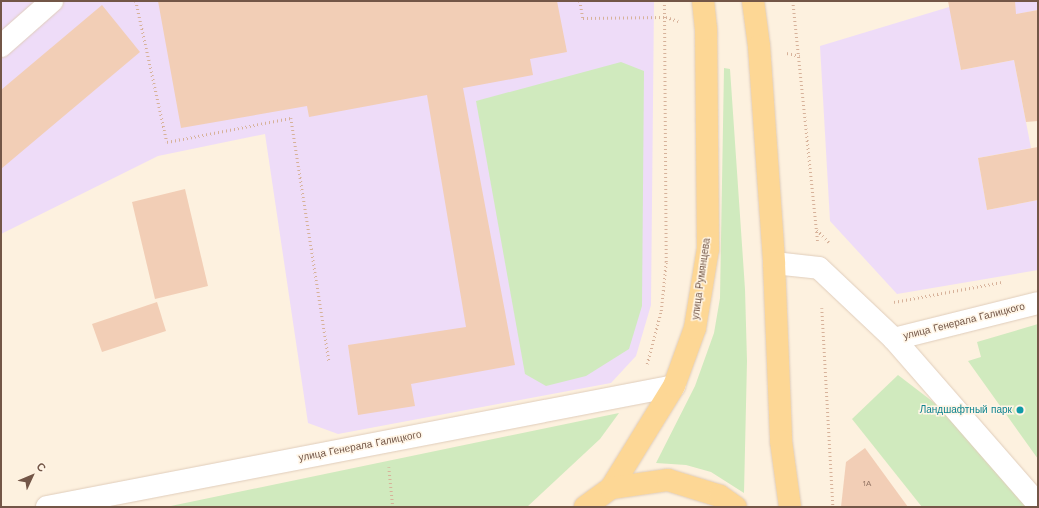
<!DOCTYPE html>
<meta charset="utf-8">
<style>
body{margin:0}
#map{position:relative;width:1039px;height:508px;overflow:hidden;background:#fdf1df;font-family:"Work Sans",sans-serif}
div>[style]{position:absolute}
.education>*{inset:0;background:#eedcf8}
.green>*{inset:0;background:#d0eabe}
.building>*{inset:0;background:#f2ceb6}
.path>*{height:2.5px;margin-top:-1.25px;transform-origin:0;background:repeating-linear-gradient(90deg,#d7b29a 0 1px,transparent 0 4px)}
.roads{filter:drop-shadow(0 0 1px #e0cdbb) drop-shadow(0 0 1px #e0cdbb)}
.minor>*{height:22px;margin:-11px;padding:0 11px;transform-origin:11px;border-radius:11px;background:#fff}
.major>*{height:22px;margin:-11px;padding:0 11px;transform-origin:11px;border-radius:11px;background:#fdd795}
.dots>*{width:11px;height:11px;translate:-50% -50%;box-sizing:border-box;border:2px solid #fff5e6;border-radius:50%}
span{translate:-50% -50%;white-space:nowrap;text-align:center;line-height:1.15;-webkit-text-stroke:3px #fff5e6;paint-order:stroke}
.number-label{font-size:8px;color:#937463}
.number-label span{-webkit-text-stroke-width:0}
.street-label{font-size:10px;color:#735647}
.culture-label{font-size:10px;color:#0d838f}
.right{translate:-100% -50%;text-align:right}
.frame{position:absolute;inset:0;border:2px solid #735647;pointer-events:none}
.north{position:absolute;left:12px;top:456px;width:40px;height:40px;-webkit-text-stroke:3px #fff5e6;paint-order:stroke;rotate:46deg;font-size:11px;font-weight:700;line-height:16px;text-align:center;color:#735647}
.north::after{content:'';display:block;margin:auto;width:14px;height:18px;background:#735647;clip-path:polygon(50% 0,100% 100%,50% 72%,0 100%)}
</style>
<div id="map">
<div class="education">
<div style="clip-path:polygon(1px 1px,654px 1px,651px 305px,636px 356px,611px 383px,338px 434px,308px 423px,265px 134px,158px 156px,1px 234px)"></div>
<div style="clip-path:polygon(969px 1px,1038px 1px,1038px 10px,953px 26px,961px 70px,1014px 60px,1031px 148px,978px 158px,987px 210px,1038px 200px,1038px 270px,897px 294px,830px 221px,820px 46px)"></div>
</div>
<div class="green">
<div style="clip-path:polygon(621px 62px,644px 71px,642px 306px,629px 349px,586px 376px,546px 386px,525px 374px,476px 101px)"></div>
<div style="clip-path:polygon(724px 68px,730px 69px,745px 289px,747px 361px,744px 493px,711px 472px,686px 465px,656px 463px,695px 386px,714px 333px,720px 298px)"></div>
<div style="clip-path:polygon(1038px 324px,1038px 459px,968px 361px,981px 357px,977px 342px)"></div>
<div style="clip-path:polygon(898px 375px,958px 421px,1027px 507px,922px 507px,852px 419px)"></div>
<div style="clip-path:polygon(619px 413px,600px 439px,527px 507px,166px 507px)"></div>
</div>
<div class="building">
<div style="clip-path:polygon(158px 1px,557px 1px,567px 52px,530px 59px,533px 75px,463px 88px,515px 365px,411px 384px,415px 406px,358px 415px,348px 345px,466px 327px,427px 95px,309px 117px,307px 106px,181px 128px)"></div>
<div style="clip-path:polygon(948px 1px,1015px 1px,1016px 14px,1038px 10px,1038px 121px,1026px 122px,1014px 60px,961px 70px)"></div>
<div style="clip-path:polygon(102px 5px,140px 52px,1px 169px,1px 90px)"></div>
<div style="clip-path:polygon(1038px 147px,1038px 200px,987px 210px,978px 158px)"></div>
<div style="clip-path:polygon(185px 189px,208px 286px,155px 299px,132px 202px)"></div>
<div style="clip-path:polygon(157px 302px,166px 331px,102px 352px,92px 324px)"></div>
<div style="clip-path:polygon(865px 448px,908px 507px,841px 507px,846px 462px)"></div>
</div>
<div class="path">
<div style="left:136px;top:1px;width:144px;rotate:77.6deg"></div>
<div style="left:167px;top:142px;width:126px;rotate:-11deg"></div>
<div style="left:291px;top:118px;width:246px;rotate:81.1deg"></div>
<div style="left:580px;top:1px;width:17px;rotate:80deg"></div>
<div style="left:583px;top:18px;width:83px;rotate:-0.7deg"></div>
<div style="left:666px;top:17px;width:13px;rotate:18deg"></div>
<div style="left:793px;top:1px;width:241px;rotate:84.1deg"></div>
<div style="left:787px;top:53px;width:13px;rotate:13deg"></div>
<div style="left:817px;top:230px;width:17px;rotate:45deg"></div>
<div style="left:894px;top:302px;width:110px;rotate:-10.5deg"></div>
<div style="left:822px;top:308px;width:199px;rotate:86.8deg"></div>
<div style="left:647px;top:364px;width:55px;rotate:-75.2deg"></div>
<div style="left:661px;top:311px;width:49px;rotate:-84.2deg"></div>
<div style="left:666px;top:262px;width:261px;rotate:-90.4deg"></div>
<div style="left:389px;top:467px;width:40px;rotate:84.3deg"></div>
</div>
<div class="roads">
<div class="minor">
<div style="left:1px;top:46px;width:68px;rotate:-41.4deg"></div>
<div style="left:774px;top:263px;width:45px;rotate:6.3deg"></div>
<div style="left:819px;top:268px;width:103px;rotate:43.4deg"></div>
<div style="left:894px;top:339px;width:219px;rotate:48.9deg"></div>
<div style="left:894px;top:339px;width:148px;rotate:-14deg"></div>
<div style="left:47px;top:507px;width:639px;rotate:-10.92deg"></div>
</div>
<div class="major">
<div style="left:753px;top:1px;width:45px;rotate:82.4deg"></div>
<div style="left:759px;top:46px;width:218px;rotate:86deg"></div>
<div style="left:774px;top:263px;width:178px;rotate:87.7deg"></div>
<div style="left:781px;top:441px;width:67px;rotate:82.2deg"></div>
<div style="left:611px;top:488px;width:120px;rotate:-58.3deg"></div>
<div style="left:674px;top:386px;width:62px;rotate:-70.1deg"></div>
<div style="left:695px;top:328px;width:80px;rotate:-80.7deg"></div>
<div style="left:708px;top:249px;width:220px;rotate:-90.5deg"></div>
<div style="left:706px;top:29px;width:28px;rotate:-96deg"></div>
<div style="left:585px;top:507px;width:32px;rotate:-36deg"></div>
<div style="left:611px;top:488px;width:58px;rotate:-8deg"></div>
<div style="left:668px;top:480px;width:54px;rotate:17.1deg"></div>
<div style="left:720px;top:496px;width:19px;rotate:35deg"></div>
</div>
</div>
<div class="dots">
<div style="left:1020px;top:410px;background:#0f9aa8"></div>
</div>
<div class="number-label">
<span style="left:867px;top:484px">1А</span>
</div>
<div class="street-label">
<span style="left:701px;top:279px;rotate:-82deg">улица Румянцева</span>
<span style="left:964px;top:321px;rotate:-14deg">улица Генерала Галицкого</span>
<span style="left:360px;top:446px;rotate:-11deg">улица Генерала Галицкого</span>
</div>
<div class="culture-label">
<span class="right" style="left:1012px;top:410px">Ландшафтный парк</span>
</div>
<div class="frame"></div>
<div class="north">С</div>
</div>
